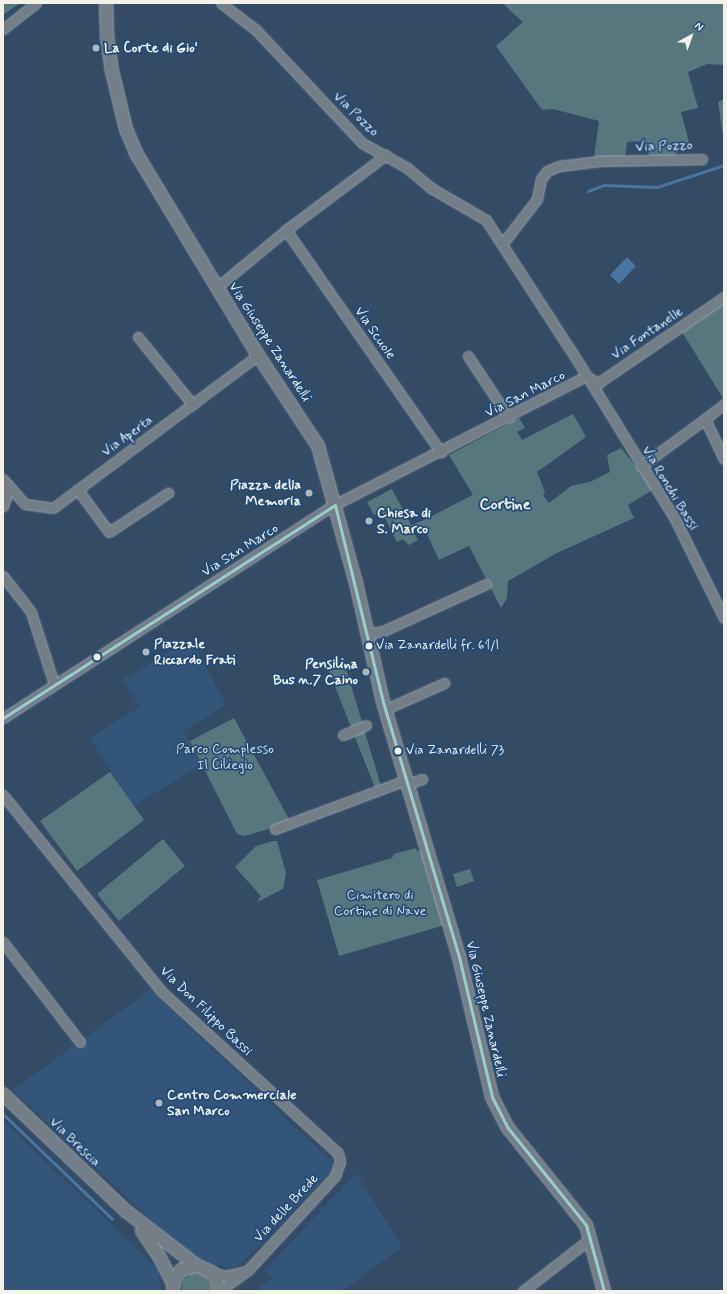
<!DOCTYPE html>
<style>
body{margin:0}
#map{position:relative;width:727px;height:1294px;overflow:hidden;background:#344b65;font-family:Mynerve,sans-serif}
div>[style]{position:absolute}
.built>*{inset:0;background:#335579}
.green>*{inset:0;background:#57777f}
.water>*{inset:0;background:#4975a1}
.stream>*{height:3px;margin:-1.5px;padding:0 1.5px;transform-origin:1.5px;border-radius:1.5px;background:#4975a1}
.roads{filter:drop-shadow(0 0 1px #9ba5af) drop-shadow(0 0 1px #9ba5af)}
.street>*{height:9px;margin:-4.5px;padding:0 4.5px;transform-origin:4.5px;border-radius:4.5px;background:#737e87}
.secondary>*{height:12px;margin:-6px;padding:0 6px;transform-origin:6px;border-radius:6px;background:#737e87}
.bus-1>*{height:3px;margin:-1.5px;padding:0 1.5px;transform-origin:1.5px;border-radius:1.5px;background:#99cdce}
.dots>*{width:11px;height:11px;translate:-50% -50%;box-sizing:border-box;border:2px solid #1f4a7a;border-radius:50%}
span{translate:-50% -50%;white-space:nowrap;text-align:center;line-height:1.15;-webkit-text-stroke:3.5px #1f4a7a;paint-order:stroke}
.bus-label{font-size:13px;color:#f4f1e8}
.left{translate:0 -50%;text-align:left}
.poi-label{font-size:14px;color:#f4f1e8;font-weight:700}
.right{translate:-100% -50%;text-align:right}
.street-label{font-size:14px;color:#f4f1e8}
.park-label{font-size:14px;color:#dde0d9}
.quarter-label{font-size:16px;color:#f4f1e8;font-weight:700}
.frame{position:absolute;inset:0;border:4px solid #f4f1e8;pointer-events:none}
.north{position:absolute;left:671px;top:16px;width:40px;height:40px;-webkit-text-stroke:3px #1f4a7a;paint-order:stroke;rotate:40deg;font-size:11px;font-weight:700;line-height:16px;text-align:center;color:#f4f1e8}
.north::after{content:'';display:block;margin:auto;width:14px;height:18px;background:#f4f1e8;clip-path:polygon(50% 0,100% 100%,50% 72%,0 100%)}
</style>
<div id="map">
<div class="built">
<div style="clip-path:polygon(191px 638px,226px 705px,183px 731px,194px 748px,200px 766px,133px 806px,90px 738px,140px 707px,123px 680px)"></div>
<div style="clip-path:polygon(150px 990px,331px 1161px,334px 1168px,244px 1261px,236px 1266px,225px 1267px,188px 1255px,13px 1090px)"></div>
<div style="clip-path:polygon(3px 1121px,158px 1269px,161px 1291px,3px 1291px)"></div>
<div style="clip-path:polygon(356px 1173px,402px 1247px,342px 1291px,254px 1291px,273px 1278px,265px 1270px)"></div>
</div>
<div class="green">
<div style="clip-path:polygon(3px 3px,20px 3px,3px 15px)"></div>
<div style="clip-path:polygon(502px 3px,724px 3px,724px 65px,707px 64px,688px 72px,698px 108px,681px 112px,689px 142px,667px 161px,651px 160px,644px 141px,627px 142px,625px 158px,593px 164px,599px 121px,553px 109px,542px 110px,496px 46px,523px 22px)"></div>
<div style="clip-path:polygon(724px 99px,724px 142px,718px 102px)"></div>
<div style="clip-path:polygon(724px 303px,724px 400px,682px 332px)"></div>
<div style="clip-path:polygon(573px 414px,586px 437px,537px 472px,545px 492px,543px 495px,549px 503px,571px 486px,590px 482px,610px 472px,607px 455px,621px 448px,654px 489px,628px 505px,634px 518px,557px 553px,508px 581px,507px 598px,501px 608px,469px 546px,439px 560px,424px 527px,414px 533px,418px 540px,409px 545px,403px 539px,397px 542px,382px 512px,374px 515px,367px 502px,392px 489px,411px 525px,422px 521px,473px 495px,449px 455px,519px 418px,525px 428px,517px 432px,522px 440px)"></div>
<div style="clip-path:polygon(345px 665px,381px 786px,375px 788px,329px 671px)"></div>
<div style="clip-path:polygon(234px 718px,289px 819px,275px 827px,245px 836px,237px 834px,190px 741px)"></div>
<div style="clip-path:polygon(110px 772px,144px 820px,77px 871px,40px 821px)"></div>
<div style="clip-path:polygon(163px 839px,185px 866px,119px 921px,97px 894px)"></div>
<div style="clip-path:polygon(273px 841px,277px 841px,286px 873px,283px 889px,257px 902px,261px 896px,235px 867px,256px 846px)"></div>
<div style="clip-path:polygon(416px 848px,417px 851px,423px 850px,445px 925px,339px 956px,317px 880px,392px 858px,394px 854px)"></div>
<div style="clip-path:polygon(470px 869px,474px 881px,457px 887px,453px 874px)"></div>
<div style="clip-path:polygon(193px 1272px,202px 1273px,208px 1279px,211px 1291px,181px 1291px,183px 1280px)"></div>
</div>
<div class="water">
<div style="clip-path:polygon(627px 257px,636px 266px,619px 284px,610px 275px)"></div>
</div>
<div class="stream">
<div style="left:588px;top:191px;width:17px;rotate:-21deg"></div>
<div style="left:604px;top:185px;width:53px;rotate:2.2deg"></div>
<div style="left:657px;top:187px;width:71px;rotate:-18.2deg"></div>
<div style="left:3px;top:1114px;width:151px;rotate:43.9deg"></div>
</div>
<div class="roads">
<div class="street">
<div style="left:221px;top:3px;width:44px;rotate:37.6deg"></div>
<div style="left:256px;top:30px;width:155px;rotate:46.8deg"></div>
<div style="left:362px;top:143px;width:50px;rotate:28.6deg"></div>
<div style="left:406px;top:167px;width:33px;rotate:40deg"></div>
<div style="left:431px;top:188px;width:64px;rotate:30.2deg"></div>
<div style="left:486px;top:220px;width:173px;rotate:57deg"></div>
<div style="left:580px;top:365px;width:179px;rotate:58.3deg"></div>
<div style="left:674px;top:517px;width:113px;rotate:63.7deg"></div>
<div style="left:3px;top:29px;width:42px;rotate:-38.2deg"></div>
<div style="left:286px;top:230px;width:271px;rotate:55.1deg"></div>
<div style="left:503px;top:243px;width:56px;rotate:-52.3deg"></div>
<div style="left:537px;top:199px;width:20px;rotate:-79deg"></div>
<div style="left:541px;top:179px;width:10px;rotate:-53deg"></div>
<div style="left:547px;top:171px;width:13px;rotate:-23deg"></div>
<div style="left:559px;top:166px;width:41px;rotate:-7deg"></div>
<div style="left:600px;top:161px;width:102px;rotate:-1.1deg"></div>
<div style="left:216px;top:288px;width:91px;rotate:-39.6deg"></div>
<div style="left:286px;top:230px;width:125px;rotate:-36.9deg"></div>
<div style="left:138px;top:337px;width:87px;rotate:51deg"></div>
<div style="left:468px;top:356px;width:74px;rotate:56.5deg"></div>
<div style="left:587px;top:377px;width:13px;rotate:29deg"></div>
<div style="left:598px;top:383px;width:153px;rotate:-34.3deg"></div>
<div style="left:705px;top:419px;width:24px;rotate:-38deg"></div>
<div style="left:641px;top:466px;width:79px;rotate:-36.3deg"></div>
<div style="left:705px;top:419px;width:44px;rotate:64.6deg"></div>
<div style="left:3px;top:479px;width:33px;rotate:49deg"></div>
<div style="left:25px;top:504px;width:28px;rotate:8deg"></div>
<div style="left:53px;top:508px;width:256px;rotate:-36.7deg"></div>
<div style="left:3px;top:489px;width:6px;rotate:51deg"></div>
<div style="left:7px;top:494px;width:13px;rotate:108deg"></div>
<div style="left:78px;top:490px;width:52px;rotate:53.6deg"></div>
<div style="left:109px;top:532px;width:71px;rotate:-33.5deg"></div>
<div style="left:3px;top:576px;width:46px;rotate:52.1deg"></div>
<div style="left:31px;top:612px;width:76px;rotate:72.3deg"></div>
<div style="left:366px;top:634px;width:17px;rotate:-10deg"></div>
<div style="left:383px;top:631px;width:113px;rotate:-24.5deg"></div>
<div style="left:386px;top:709px;width:64px;rotate:-24.1deg"></div>
<div style="left:3px;top:718px;width:389px;rotate:-32.8deg"></div>
<div style="left:330px;top:507px;width:288px;rotate:-27.1deg"></div>
<div style="left:343px;top:735px;width:25px;rotate:-23deg"></div>
<div style="left:407px;top:784px;width:16px;rotate:-18deg"></div>
<div style="left:3px;top:795px;width:252px;rotate:51.1deg"></div>
<div style="left:161px;top:991px;width:240px;rotate:42.5deg"></div>
<div style="left:338px;top:1153px;width:9px;rotate:77deg"></div>
<div style="left:340px;top:1162px;width:15px;rotate:110deg"></div>
<div style="left:335px;top:1176px;width:128px;rotate:132.8deg"></div>
<div style="left:248px;top:1270px;width:36px;rotate:144deg"></div>
<div style="left:275px;top:829px;width:140px;rotate:-20.5deg"></div>
<div style="left:3px;top:942px;width:126px;rotate:52.4deg"></div>
<div style="left:212px;top:1272px;width:14px;rotate:17deg"></div>
<div style="left:225px;top:1276px;width:18px;rotate:-13deg"></div>
<div style="left:523px;top:1291px;width:86px;rotate:-37.9deg"></div>
</div>
<div class="secondary">
<div style="left:106px;top:3px;width:33px;rotate:88deg"></div>
<div style="left:107px;top:36px;width:35px;rotate:82deg"></div>
<div style="left:112px;top:71px;width:60px;rotate:76.4deg"></div>
<div style="left:126px;top:129px;width:26px;rotate:67deg"></div>
<div style="left:136px;top:153px;width:236px;rotate:58.9deg"></div>
<div style="left:258px;top:355px;width:109px;rotate:56.6deg"></div>
<div style="left:318px;top:446px;width:142px;rotate:74.5deg"></div>
<div style="left:356px;top:583px;width:122px;rotate:77.2deg"></div>
<div style="left:383px;top:702px;width:266px;rotate:73.4deg"></div>
<div style="left:459px;top:957px;width:144px;rotate:76.7deg"></div>
<div style="left:492px;top:1097px;width:35px;rotate:63deg"></div>
<div style="left:508px;top:1128px;width:124px;rotate:51.2deg"></div>
<div style="left:586px;top:1225px;width:68px;rotate:74.7deg"></div>
<div style="left:3px;top:1094px;width:170px;rotate:43.6deg"></div>
<div style="left:126px;top:1211px;width:88px;rotate:37.6deg"></div>
<div style="left:142px;top:1231px;width:30px;rotate:56deg"></div>
<div style="left:159px;top:1256px;width:31px;rotate:63deg"></div>
<div style="left:173px;top:1288px;width:9px;rotate:-77deg"></div>
<div style="left:175px;top:1279px;width:11px;rotate:-56deg"></div>
<div style="left:181px;top:1270px;width:16px;rotate:-18deg"></div>
<div style="left:196px;top:1265px;width:17px;rotate:24deg"></div>
<div style="left:212px;top:1272px;width:10px;rotate:61deg"></div>
<div style="left:217px;top:1281px;width:10px;rotate:84deg"></div>
</div>
</div>
<div class="bus-1">
<div style="left:335px;top:505px;width:203px;rotate:76.3deg"></div>
<div style="left:383px;top:702px;width:266px;rotate:73.4deg"></div>
<div style="left:459px;top:957px;width:144px;rotate:76.7deg"></div>
<div style="left:492px;top:1097px;width:35px;rotate:63deg"></div>
<div style="left:508px;top:1128px;width:124px;rotate:51.2deg"></div>
<div style="left:586px;top:1225px;width:68px;rotate:74.7deg"></div>
<div style="left:3px;top:718px;width:394px;rotate:-32.7deg"></div>
</div>
<div class="dots">
<div style="left:96px;top:48px;background:#b1b7ba"></div>
<div style="left:309px;top:493px;background:#b1b7ba"></div>
<div style="left:369px;top:521px;background:#b1b7ba"></div>
<div style="left:369px;top:646px;background:#f4f1e8"></div>
<div style="left:146px;top:652px;background:#b1b7ba"></div>
<div style="left:97px;top:657px;background:#f4f1e8"></div>
<div style="left:366px;top:672px;background:#b1b7ba"></div>
<div style="left:398px;top:751px;background:#f4f1e8"></div>
<div style="left:159px;top:1103px;background:#b1b7ba"></div>
</div>
<div class="bus-label">
<span class="left" style="left:376px;top:646px">Via Zanardelli fr. 61/l</span>
<span class="left" style="left:406px;top:751px">Via Zanardelli 73</span>
</div>
<div class="poi-label">
<span class="left" style="left:104px;top:48px">La Corte di Gio'</span>
<span class="right" style="left:301px;top:493px">Piazza della<br>Memoria</span>
<span class="left" style="left:377px;top:521px">Chiesa di<br>S. Marco</span>
<span class="left" style="left:154px;top:652px">Piazzale<br>Riccardo Frati</span>
<span class="right" style="left:358px;top:672px">Pensilina<br>Bus n.7 Caino</span>
<span class="left" style="left:167px;top:1103px">Centro Commerciale<br>San Marco</span>
</div>
<div class="street-label">
<span style="left:356px;top:114px;rotate:44deg">Via Pozzo</span>
<span style="left:664px;top:146px;rotate:-2deg">Via Pozzo</span>
<span style="left:375px;top:333px;rotate:55deg">Via Scuole</span>
<span style="left:647px;top:333px;rotate:-34deg">Via Fontanelle</span>
<span style="left:270px;top:342px;rotate:57deg">Via Giuseppe Zanardelli</span>
<span style="left:525px;top:394px;rotate:-27deg">Via San Marco</span>
<span style="left:127px;top:436px;rotate:-36deg">Via Aperta</span>
<span style="left:670px;top:488px;rotate:59deg">Via Ronchi Bassi</span>
<span style="left:240px;top:550px;rotate:-32deg">Via San Marco</span>
<span style="left:486px;top:1009px;rotate:77deg">Via Giuseppe Zanardelli</span>
<span style="left:206px;top:1011px;rotate:44deg">Via Don Filippo Bassi</span>
<span style="left:75px;top:1142px;rotate:44deg">Via Brescia</span>
<span style="left:286px;top:1208px;rotate:-47deg">Via delle Brede</span>
</div>
<div class="park-label">
<span style="left:225px;top:757px">Parco Complesso<br>Il Ciliegio</span>
<span style="left:380px;top:903px">Cimitero di<br>Cortine di Nave</span>
</div>
<div class="quarter-label">
<span style="left:505px;top:505px">Cortine</span>
</div>
<div class="frame"></div>
<div class="north">N</div>
</div>
